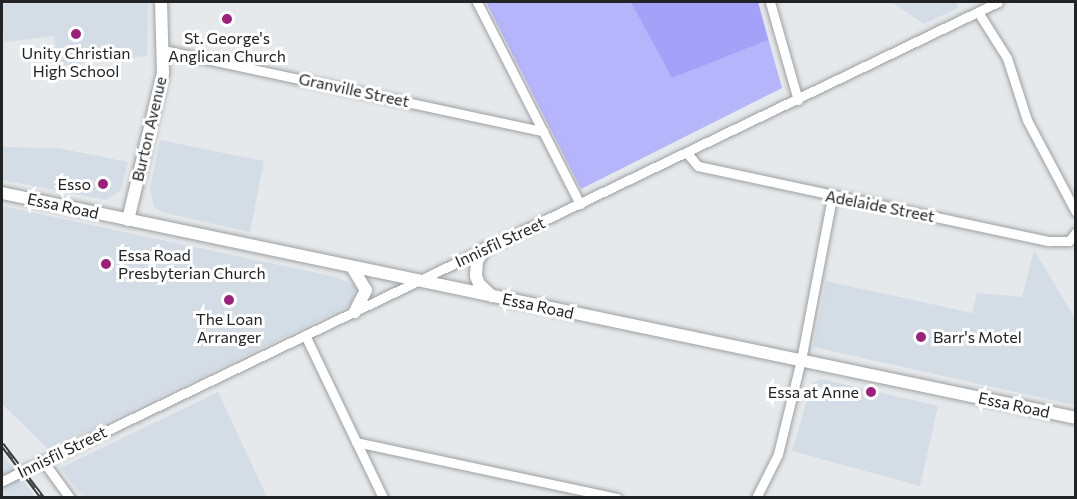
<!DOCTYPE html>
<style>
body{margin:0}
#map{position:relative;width:1077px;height:499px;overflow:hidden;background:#e6e9eb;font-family:Commissioner,sans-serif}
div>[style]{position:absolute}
.built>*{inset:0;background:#d4dde5}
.green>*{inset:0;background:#b6b5fc}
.forest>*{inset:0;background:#a4a1f9}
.roads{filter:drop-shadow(0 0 2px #9da0a2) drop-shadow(0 0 2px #9da0a2)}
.minor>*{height:9px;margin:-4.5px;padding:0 4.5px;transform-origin:4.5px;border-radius:4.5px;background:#fff}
.major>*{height:12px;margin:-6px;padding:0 6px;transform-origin:6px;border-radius:6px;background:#fff}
.rail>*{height:5px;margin-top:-2.5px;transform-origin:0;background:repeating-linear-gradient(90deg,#fff 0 9px,#393a3b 0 18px);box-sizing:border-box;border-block:2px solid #393a3b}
.dots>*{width:16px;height:16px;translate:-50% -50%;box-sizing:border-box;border:3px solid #fff;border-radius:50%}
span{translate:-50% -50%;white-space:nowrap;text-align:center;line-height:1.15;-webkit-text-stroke:6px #fff;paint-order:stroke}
.poi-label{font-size:16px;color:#222324}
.right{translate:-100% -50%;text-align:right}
.left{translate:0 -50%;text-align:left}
.street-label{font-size:16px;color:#222324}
.frame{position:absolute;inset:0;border:3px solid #222324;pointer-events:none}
</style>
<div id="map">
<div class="built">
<div style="clip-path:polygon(2px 2px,148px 2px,147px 56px,58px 66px,54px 36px,4px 42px)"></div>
<div style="clip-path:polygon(892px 2px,956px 2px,958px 8px,924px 24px)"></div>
<div style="clip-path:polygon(160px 140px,264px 161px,250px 232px,164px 213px,154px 207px,150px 188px)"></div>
<div style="clip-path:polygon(2px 147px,58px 148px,128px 162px,121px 190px,106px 200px,2px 180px)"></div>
<div style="clip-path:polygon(2px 206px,336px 277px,356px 286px,351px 305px,49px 450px,2px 404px)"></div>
<div style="clip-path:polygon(1034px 250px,1075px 318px,1075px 405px,813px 347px,826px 281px,972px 313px,977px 293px,1022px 297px)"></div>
<div style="clip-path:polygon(822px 379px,938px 406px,920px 486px,792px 451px,812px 383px)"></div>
<div style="clip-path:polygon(218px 392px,267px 497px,83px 497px,60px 468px)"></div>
<div style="clip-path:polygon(2px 453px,36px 497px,2px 497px)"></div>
</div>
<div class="green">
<div style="clip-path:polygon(486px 2px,758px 2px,782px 88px,581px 189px)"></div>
</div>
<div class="forest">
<div style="clip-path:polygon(631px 2px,758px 2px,768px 40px,672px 78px)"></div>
</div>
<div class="roads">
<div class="minor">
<div style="left:477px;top:2px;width:227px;rotate:63deg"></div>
<div style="left:770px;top:2px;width:102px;rotate:74.1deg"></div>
<div style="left:978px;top:12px;width:54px;rotate:57.8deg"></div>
<div style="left:1007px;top:58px;width:65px;rotate:72.1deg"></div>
<div style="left:1027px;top:120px;width:104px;rotate:62deg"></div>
<div style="left:164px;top:50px;width:388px;rotate:12.1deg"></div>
<div style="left:687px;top:153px;width:17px;rotate:50deg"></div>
<div style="left:698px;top:166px;width:359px;rotate:12.1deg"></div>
<div style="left:1049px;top:241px;width:20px"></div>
<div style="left:1069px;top:241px;width:11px;rotate:-52deg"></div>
<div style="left:305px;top:335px;width:181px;rotate:64.4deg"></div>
<div style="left:356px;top:442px;width:267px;rotate:12.1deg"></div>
<div style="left:43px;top:461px;width:46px;rotate:53.9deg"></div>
<div style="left:2px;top:481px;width:1105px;rotate:-25.68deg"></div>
<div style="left:756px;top:498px;width:49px;rotate:-63.4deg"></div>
<div style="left:778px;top:454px;width:97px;rotate:-76.3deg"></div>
<div style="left:801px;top:360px;width:166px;rotate:-79.2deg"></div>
</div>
<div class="major">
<div style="left:2px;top:193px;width:1097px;rotate:11.83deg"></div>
<div style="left:128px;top:220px;width:151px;rotate:-76.6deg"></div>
<div style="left:163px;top:73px;width:71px;rotate:-91.6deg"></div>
<div style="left:485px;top:249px;width:14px;rotate:124deg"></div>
<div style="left:477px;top:261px;width:15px;rotate:94deg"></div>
<div style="left:476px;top:276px;width:9px;rotate:69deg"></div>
<div style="left:479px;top:284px;width:18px;rotate:43deg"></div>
<div style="left:352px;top:267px;width:27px;rotate:59deg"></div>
<div style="left:366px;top:290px;width:25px;rotate:117deg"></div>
</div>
</div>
<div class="rail">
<div style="left:2px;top:444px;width:68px;rotate:52.8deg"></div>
</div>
<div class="dots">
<div style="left:227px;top:19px;background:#9a227b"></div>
<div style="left:76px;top:34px;background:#9a227b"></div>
<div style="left:103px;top:184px;background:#9a227b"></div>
<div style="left:106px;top:264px;background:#9a227b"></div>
<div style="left:229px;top:300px;background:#9a227b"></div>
<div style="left:921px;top:337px;background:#9a227b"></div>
<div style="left:871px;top:392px;background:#9a227b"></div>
</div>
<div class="poi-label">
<span style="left:227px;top:47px">St. George's<br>Anglican Church</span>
<span style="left:76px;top:62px">Unity Christian<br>High School</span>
<span class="right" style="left:91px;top:184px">Esso</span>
<span class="left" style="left:118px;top:264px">Essa Road<br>Presbyterian Church</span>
<span style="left:229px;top:328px">The Loan<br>Arranger</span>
<span class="left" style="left:933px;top:337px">Barr's Motel</span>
<span class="right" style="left:859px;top:392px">Essa at Anne</span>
</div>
<div class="street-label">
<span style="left:354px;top:90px;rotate:12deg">Granville Street</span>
<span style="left:149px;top:129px;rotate:-77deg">Burton Avenue</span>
<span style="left:63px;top:206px;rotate:12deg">Essa Road</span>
<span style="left:880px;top:206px;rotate:11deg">Adelaide Street</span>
<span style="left:500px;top:242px;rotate:-25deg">Innisfil Street</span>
<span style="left:538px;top:306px;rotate:12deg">Essa Road</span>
<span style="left:1014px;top:405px;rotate:12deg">Essa Road</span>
<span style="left:62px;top:452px;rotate:-26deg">Innisfil Street</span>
</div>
<div class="frame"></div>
</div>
